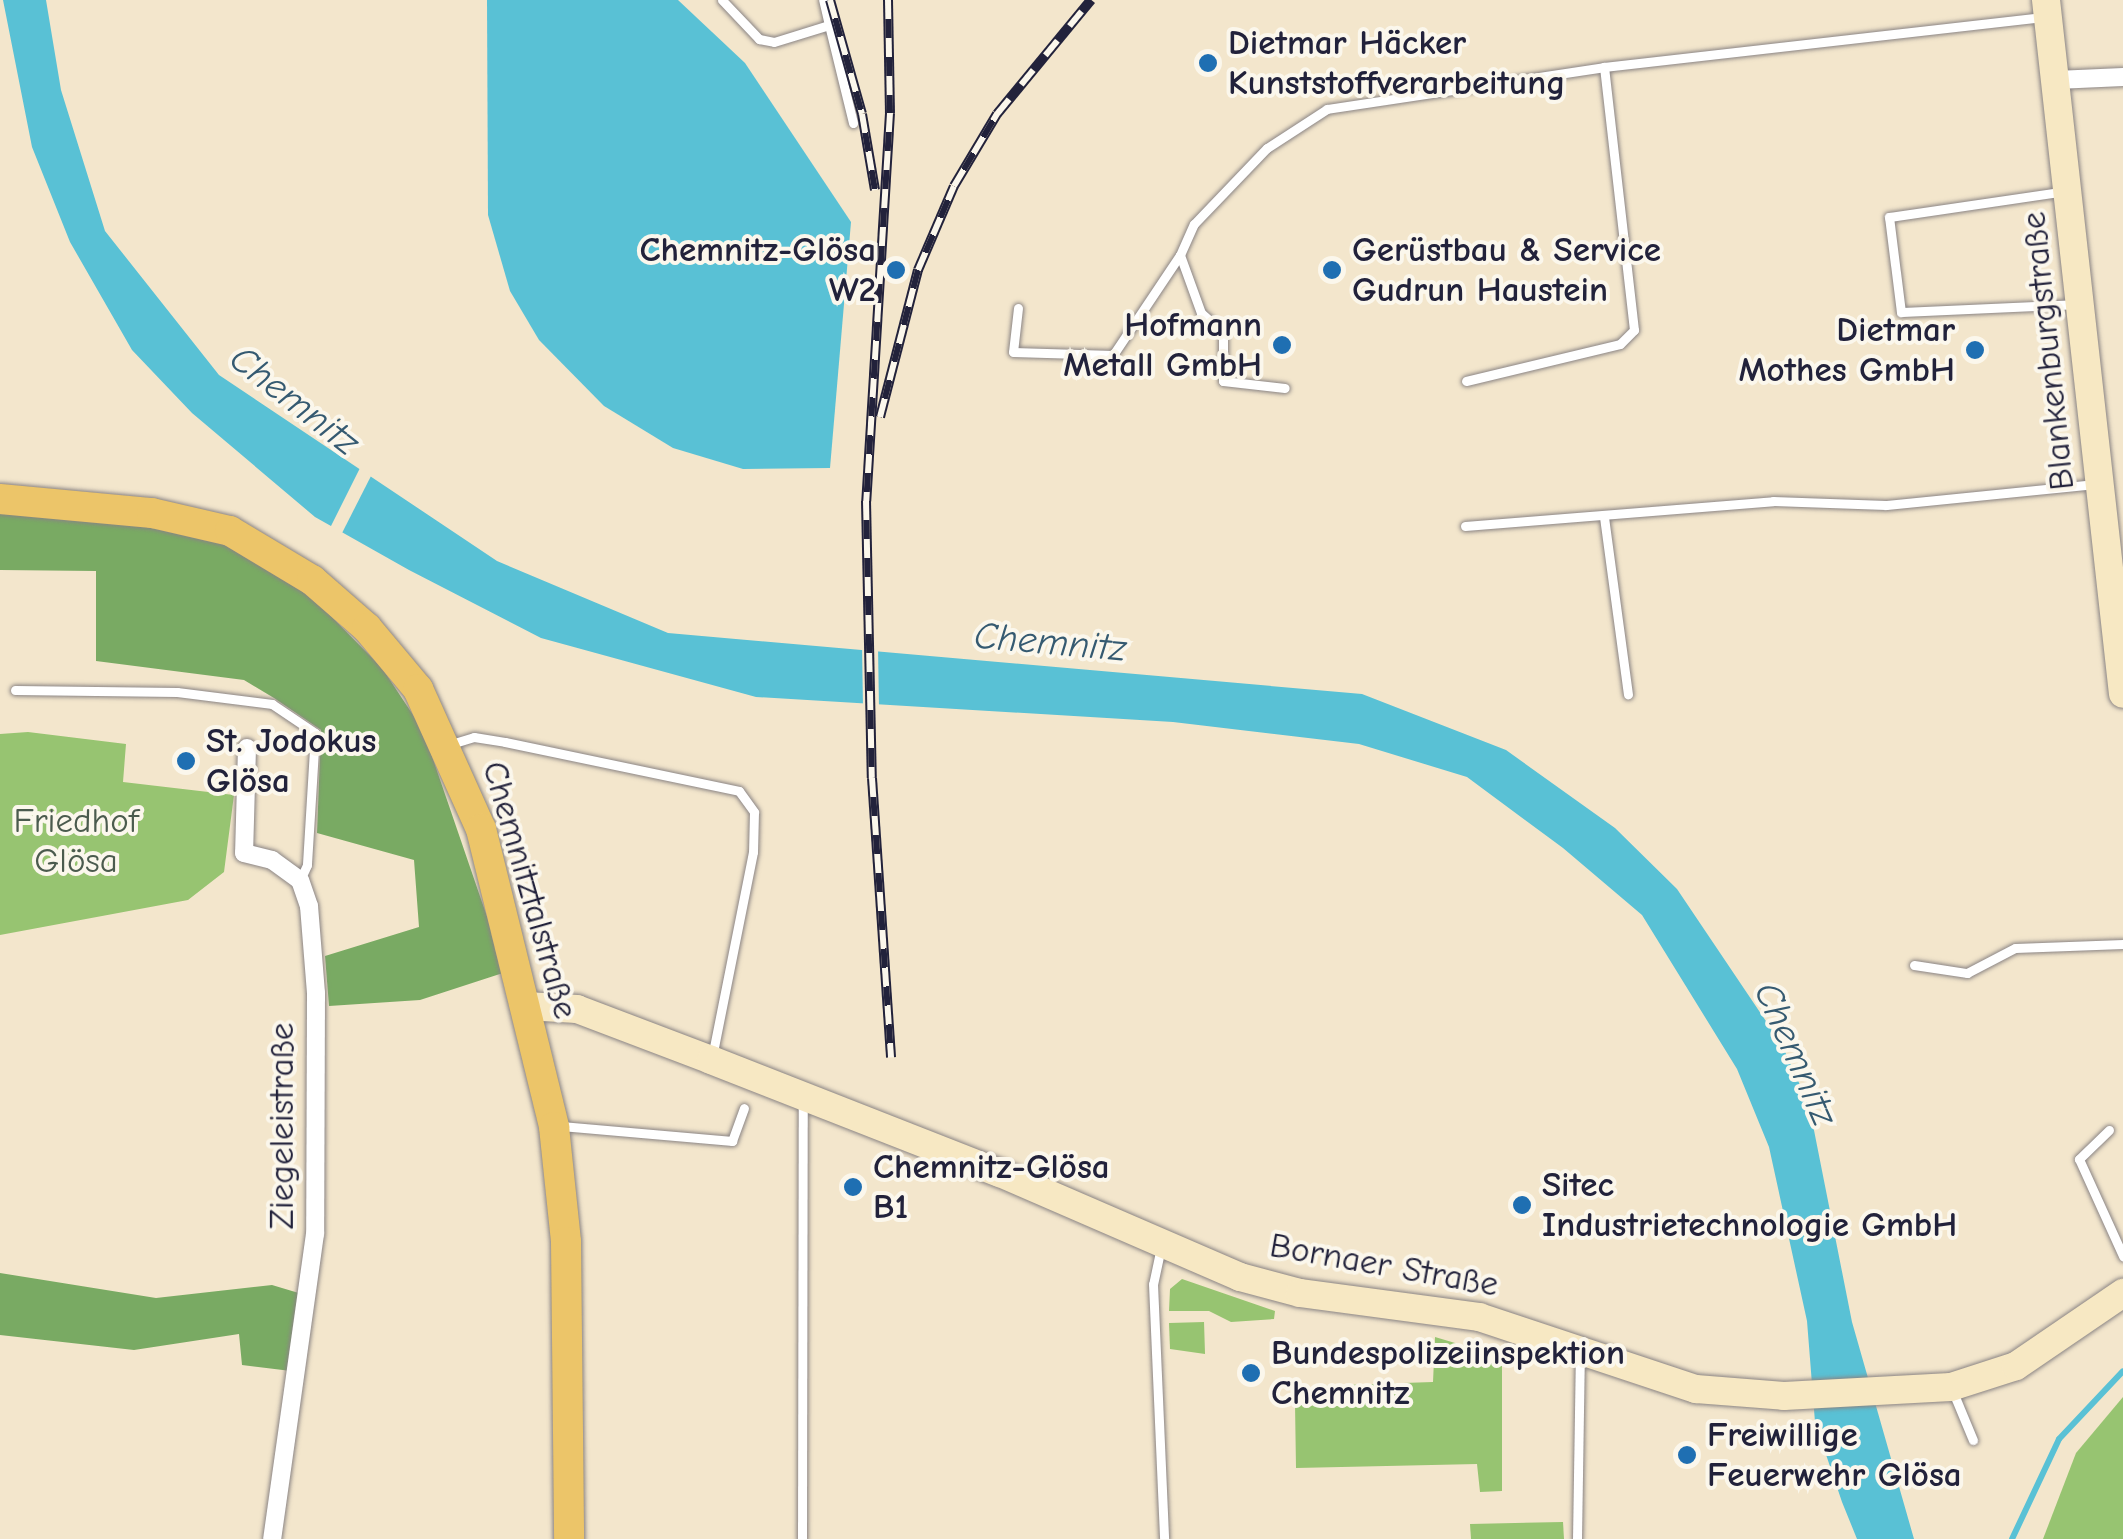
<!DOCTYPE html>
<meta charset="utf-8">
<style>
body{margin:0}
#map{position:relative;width:2123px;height:1539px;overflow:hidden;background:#f3e6cc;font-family:"Comic Neue",sans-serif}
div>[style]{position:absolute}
.green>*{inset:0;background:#97c471}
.forest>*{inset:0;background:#79aa63}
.water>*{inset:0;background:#59c1d5}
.pier>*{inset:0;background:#f3e6cc}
.stream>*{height:6px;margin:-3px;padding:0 3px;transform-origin:3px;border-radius:3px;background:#59c1d5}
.roads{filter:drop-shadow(0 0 2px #8a8484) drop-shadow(0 0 2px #8a8484)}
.lane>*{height:9px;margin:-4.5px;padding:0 4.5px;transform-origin:4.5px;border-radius:4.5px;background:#fff}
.street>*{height:18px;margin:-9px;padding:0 9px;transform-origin:9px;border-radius:9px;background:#fff}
.secondary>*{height:28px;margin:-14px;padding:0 14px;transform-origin:14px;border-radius:14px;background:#f7e8c3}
.primary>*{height:30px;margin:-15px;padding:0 15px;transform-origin:15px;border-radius:15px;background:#ecc569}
.rail>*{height:10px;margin-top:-5px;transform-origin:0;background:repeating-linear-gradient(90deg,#fbf7ec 0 19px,#22223b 0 38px);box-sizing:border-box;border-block:2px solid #22223b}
.dots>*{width:28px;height:28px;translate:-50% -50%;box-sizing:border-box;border:5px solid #fbf7ec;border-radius:50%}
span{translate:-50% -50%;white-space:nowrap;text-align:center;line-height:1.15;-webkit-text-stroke:8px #fbf7ec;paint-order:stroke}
.poi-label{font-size:35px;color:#22223b;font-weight:700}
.left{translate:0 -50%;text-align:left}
.right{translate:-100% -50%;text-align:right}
.street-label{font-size:35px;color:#22223b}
.park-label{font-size:35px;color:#4b5b4e}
.water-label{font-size:38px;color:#355a71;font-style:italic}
</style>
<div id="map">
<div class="green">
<div style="clip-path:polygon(28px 732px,126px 744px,123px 782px,234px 795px,224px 872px,188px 900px,0 935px,0 734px)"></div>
<div style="clip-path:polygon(1182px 1279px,1275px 1311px,1274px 1319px,1231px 1322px,1209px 1311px,1169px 1311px,1170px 1289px)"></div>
<div style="clip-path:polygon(1204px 1322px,1205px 1354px,1170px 1349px,1169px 1323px)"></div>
<div style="clip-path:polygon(1435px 1337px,1502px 1357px,1502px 1491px,1480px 1492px,1477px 1464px,1296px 1468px,1295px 1404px,1312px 1406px,1314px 1386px,1433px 1382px)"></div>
<div style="clip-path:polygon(2123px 1397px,2123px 1539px,2043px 1539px,2076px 1453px)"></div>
<div style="clip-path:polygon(1563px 1522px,1564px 1539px,1471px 1539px,1470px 1524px)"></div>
</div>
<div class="forest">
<div style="clip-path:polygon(0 504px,197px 532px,268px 565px,317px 602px,382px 668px,423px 730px,506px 972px,420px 1000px,329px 1006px,325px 956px,419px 927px,414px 860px,317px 833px,321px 730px,274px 698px,244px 680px,96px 661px,96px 571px,0 570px)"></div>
<div style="clip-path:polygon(0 1273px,156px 1298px,272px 1285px,302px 1294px,291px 1371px,242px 1365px,239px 1334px,134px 1350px,0 1335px)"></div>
</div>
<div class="water">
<div style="clip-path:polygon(3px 0,46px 0,61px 90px,105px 231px,219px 375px,497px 561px,668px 633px,1362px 694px,1506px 750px,1615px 828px,1677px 889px,1782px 1045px,1809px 1105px,1852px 1322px,1914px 1539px,1857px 1539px,1842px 1502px,1815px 1422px,1807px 1321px,1769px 1147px,1737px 1069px,1642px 915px,1563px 848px,1467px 777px,1359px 744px,1173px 722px,756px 697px,541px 638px,409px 570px,315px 517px,192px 413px,132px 350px,70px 242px,32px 147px)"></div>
<div style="clip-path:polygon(487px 0,678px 0,745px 63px,851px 222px,830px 468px,743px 469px,673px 448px,604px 406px,539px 340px,510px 291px,488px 215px)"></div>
</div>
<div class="pier">
<div style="clip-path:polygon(360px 468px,371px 476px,340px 537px,329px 530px)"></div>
<div style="clip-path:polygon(862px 645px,878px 647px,879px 709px,863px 708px)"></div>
</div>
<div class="stream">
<div style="left:2012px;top:1539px;width:110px;rotate:-64.8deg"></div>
<div style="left:2059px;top:1439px;width:93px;rotate:-46.7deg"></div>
</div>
<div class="roads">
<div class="lane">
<div style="left:722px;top:0;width:54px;rotate:46.5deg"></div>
<div style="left:759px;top:39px;width:15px;rotate:11deg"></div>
<div style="left:774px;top:42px;width:58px;rotate:-17.2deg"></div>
<div style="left:829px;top:25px;width:26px;rotate:-103deg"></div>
<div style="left:829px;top:25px;width:101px;rotate:76.2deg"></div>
<div style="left:2066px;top:191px;width:179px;rotate:171.6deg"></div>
<div style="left:1889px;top:217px;width:96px;rotate:82.8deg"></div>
<div style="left:1901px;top:312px;width:174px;rotate:-2.6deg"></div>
<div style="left:1180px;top:255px;width:62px;rotate:70.1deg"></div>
<div style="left:1201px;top:313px;width:29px;rotate:41deg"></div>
<div style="left:1223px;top:332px;width:49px;rotate:90deg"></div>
<div style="left:1223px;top:381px;width:62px;rotate:6.4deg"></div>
<div style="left:1018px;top:308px;width:44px;rotate:96.5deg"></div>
<div style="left:1013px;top:352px;width:100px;rotate:1.7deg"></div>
<div style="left:1113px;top:355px;width:120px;rotate:-56.2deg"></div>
<div style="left:1180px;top:255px;width:34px;rotate:-66deg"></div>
<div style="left:1194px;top:224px;width:105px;rotate:-46.2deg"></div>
<div style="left:1267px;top:148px;width:72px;rotate:-33deg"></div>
<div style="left:1327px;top:109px;width:280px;rotate:-8.6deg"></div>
<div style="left:1604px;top:67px;width:444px;rotate:-6.5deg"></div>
<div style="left:1466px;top:381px;width:158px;rotate:-13.5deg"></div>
<div style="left:1620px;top:344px;width:20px;rotate:-45deg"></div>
<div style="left:1634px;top:330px;width:265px;rotate:-96.5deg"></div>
<div style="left:1604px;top:517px;width:179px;rotate:82.3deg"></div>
<div style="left:1465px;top:526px;width:309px;rotate:-4.6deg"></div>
<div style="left:1773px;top:501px;width:113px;rotate:2deg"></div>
<div style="left:1886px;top:505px;width:211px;rotate:-5.7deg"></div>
<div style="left:15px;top:690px;width:162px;rotate:0.7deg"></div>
<div style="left:177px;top:692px;width:96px;rotate:7.2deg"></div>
<div style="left:272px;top:704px;width:52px;rotate:34deg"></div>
<div style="left:315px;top:733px;width:132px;rotate:93.5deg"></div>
<div style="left:307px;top:865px;width:17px;rotate:115deg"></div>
<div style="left:451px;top:744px;width:24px;rotate:-17deg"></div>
<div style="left:474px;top:737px;width:31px;rotate:9deg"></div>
<div style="left:505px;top:742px;width:239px;rotate:11.8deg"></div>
<div style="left:739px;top:791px;width:26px;rotate:54deg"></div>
<div style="left:754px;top:812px;width:40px;rotate:91.4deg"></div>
<div style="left:753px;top:852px;width:209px;rotate:101.3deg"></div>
<div style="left:1914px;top:965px;width:54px;rotate:8.6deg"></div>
<div style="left:1967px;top:973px;width:54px;rotate:-27.5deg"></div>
<div style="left:2015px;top:948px;width:108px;rotate:-2.1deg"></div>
<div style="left:561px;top:1126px;width:172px;rotate:5deg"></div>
<div style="left:732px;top:1141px;width:35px;rotate:-70deg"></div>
<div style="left:2109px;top:1130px;width:42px;rotate:136deg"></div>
<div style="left:2079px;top:1159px;width:107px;rotate:65.6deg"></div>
<div style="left:1161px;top:1247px;width:38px;rotate:102deg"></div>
<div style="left:1153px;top:1284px;width:255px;rotate:87.5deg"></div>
<div style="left:1953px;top:1392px;width:52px;rotate:67.4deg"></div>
<div style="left:802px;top:1539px;width:437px;rotate:-89.9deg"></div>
<div style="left:1577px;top:1539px;width:182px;rotate:-89.1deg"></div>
</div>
<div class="street">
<div style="left:2056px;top:80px;width:67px;rotate:-2.6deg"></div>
<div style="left:247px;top:748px;width:105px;rotate:91.6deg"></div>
<div style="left:244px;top:853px;width:29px;rotate:14deg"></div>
<div style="left:272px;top:860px;width:34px;rotate:36deg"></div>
<div style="left:300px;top:880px;width:28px;rotate:71deg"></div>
<div style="left:309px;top:906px;width:87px;rotate:85.4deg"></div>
<div style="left:316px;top:993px;width:241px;rotate:90.2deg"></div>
<div style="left:315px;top:1234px;width:308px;rotate:98deg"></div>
</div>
<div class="secondary">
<div style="left:2046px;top:0;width:698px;rotate:83.67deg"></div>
<div style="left:526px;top:1006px;width:51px;rotate:3.4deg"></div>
<div style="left:577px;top:1009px;width:143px;rotate:20.8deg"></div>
<div style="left:711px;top:1060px;width:310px;rotate:21.4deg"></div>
<div style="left:1000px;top:1173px;width:262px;rotate:23.4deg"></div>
<div style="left:1240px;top:1277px;width:62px;rotate:14.9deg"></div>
<div style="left:1300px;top:1293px;width:181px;rotate:7.6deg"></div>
<div style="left:1479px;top:1317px;width:229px;rotate:18.4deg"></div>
<div style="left:1696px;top:1389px;width:88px;rotate:4.5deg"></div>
<div style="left:1784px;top:1396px;width:167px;rotate:-3.1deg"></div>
<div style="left:1951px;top:1387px;width:68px;rotate:-17.9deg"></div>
<div style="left:2016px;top:1366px;width:130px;rotate:-34.3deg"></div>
</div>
<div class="primary">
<div style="left:0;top:499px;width:153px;rotate:5.3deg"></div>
<div style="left:152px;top:513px;width:80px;rotate:13deg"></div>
<div style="left:230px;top:531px;width:96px;rotate:30.9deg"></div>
<div style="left:312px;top:580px;width:73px;rotate:41.1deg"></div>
<div style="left:367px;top:628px;width:80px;rotate:50.1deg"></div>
<div style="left:418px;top:689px;width:154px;rotate:65.8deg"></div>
<div style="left:481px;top:829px;width:307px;rotate:76.2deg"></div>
<div style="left:554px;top:1127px;width:116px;rotate:84deg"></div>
<div style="left:566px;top:1242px;width:297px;rotate:89.4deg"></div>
</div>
</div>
<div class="rail">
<div style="left:830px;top:0;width:118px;rotate:74.3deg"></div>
<div style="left:862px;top:114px;width:77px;rotate:80.3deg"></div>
<div style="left:888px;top:0;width:113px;rotate:89deg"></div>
<div style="left:890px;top:113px;width:389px;rotate:93.5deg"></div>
<div style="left:866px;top:501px;width:277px;rotate:88.8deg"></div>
<div style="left:872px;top:778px;width:280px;rotate:86.1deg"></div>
<div style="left:880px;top:417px;width:152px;rotate:-75.5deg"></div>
<div style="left:918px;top:270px;width:91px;rotate:-66.8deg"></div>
<div style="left:954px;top:186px;width:84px;rotate:-59.2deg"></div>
<div style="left:997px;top:114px;width:148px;rotate:-50.5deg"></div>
</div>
<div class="dots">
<div style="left:1208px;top:63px;background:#1f6fb2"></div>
<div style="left:896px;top:270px;background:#1f6fb2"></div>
<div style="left:1332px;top:270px;background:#1f6fb2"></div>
<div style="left:1282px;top:345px;background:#1f6fb2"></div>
<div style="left:1975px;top:350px;background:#1f6fb2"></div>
<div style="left:186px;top:761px;background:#1f6fb2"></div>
<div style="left:853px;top:1187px;background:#1f6fb2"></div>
<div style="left:1522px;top:1205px;background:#1f6fb2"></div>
<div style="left:1251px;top:1373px;background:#1f6fb2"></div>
<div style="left:1687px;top:1455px;background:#1f6fb2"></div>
</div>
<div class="poi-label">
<span class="left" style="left:1228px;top:63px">Dietmar Häcker<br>Kunststoffverarbeitung</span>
<span class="right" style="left:876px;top:270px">Chemnitz-Glösa<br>W2</span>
<span class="left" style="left:1352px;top:270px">Gerüstbau &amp; Service<br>Gudrun Haustein</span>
<span class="right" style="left:1262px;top:345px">Hofmann<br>Metall GmbH</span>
<span class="right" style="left:1955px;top:350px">Dietmar<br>Mothes GmbH</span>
<span class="left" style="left:206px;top:761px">St. Jodokus<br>Glösa</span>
<span class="left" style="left:873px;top:1187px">Chemnitz-Glösa<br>B1</span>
<span class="left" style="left:1542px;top:1205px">Sitec<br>Industrietechnologie GmbH</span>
<span class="left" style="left:1271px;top:1373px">Bundespolizeiinspektion<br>Chemnitz</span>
<span class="left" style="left:1707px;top:1455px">Freiwillige<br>Feuerwehr Glösa</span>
</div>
<div class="street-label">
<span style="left:2048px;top:351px;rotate:-96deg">Blankenburgstraße</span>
<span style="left:530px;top:890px;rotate:74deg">Chemnitztalstraße</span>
<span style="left:282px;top:1126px;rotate:-90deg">Ziegeleistraße</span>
<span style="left:1384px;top:1265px;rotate:10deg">Bornaer Straße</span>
</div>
<div class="park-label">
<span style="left:76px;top:841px">Friedhof<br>Glösa</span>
</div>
<div class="water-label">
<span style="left:294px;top:401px;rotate:38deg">Chemnitz</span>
<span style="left:1050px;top:643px;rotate:5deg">Chemnitz</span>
<span style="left:1795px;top:1054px;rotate:66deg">Chemnitz</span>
</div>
</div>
